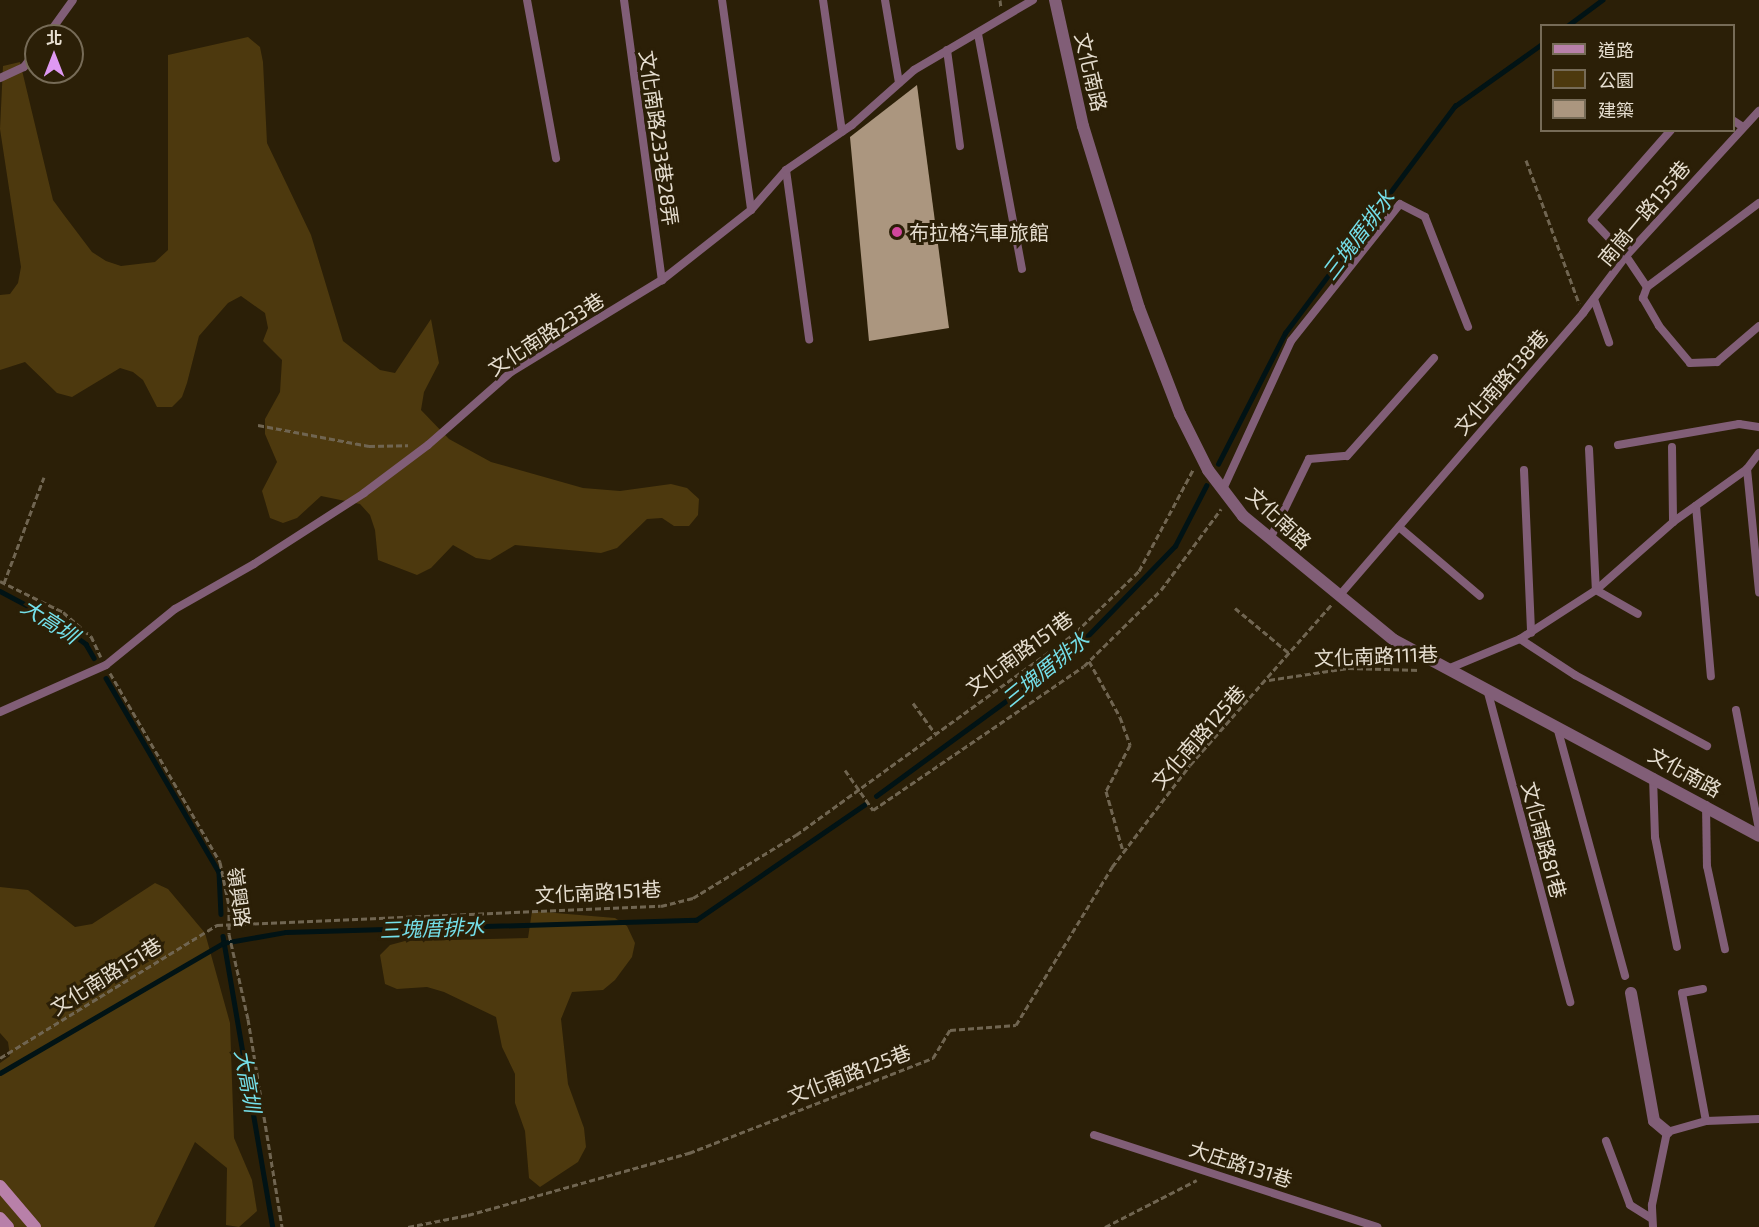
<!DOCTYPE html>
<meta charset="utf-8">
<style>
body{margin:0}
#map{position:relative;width:1759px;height:1227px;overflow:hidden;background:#2b1f07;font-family:"Exo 2","Noto Sans TC",sans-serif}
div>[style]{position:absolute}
.green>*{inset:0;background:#4d390e}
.stream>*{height:4.5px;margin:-2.25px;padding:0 2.25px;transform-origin:2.25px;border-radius:2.25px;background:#011315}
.building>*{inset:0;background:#ab967f}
.path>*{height:3px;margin-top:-1.5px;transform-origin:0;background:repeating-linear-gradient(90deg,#706551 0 6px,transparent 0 9px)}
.service>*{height:8px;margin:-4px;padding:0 4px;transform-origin:4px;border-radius:4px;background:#815e77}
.minor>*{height:12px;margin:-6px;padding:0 6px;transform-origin:6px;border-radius:6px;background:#815e77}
.secondary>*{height:12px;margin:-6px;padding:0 6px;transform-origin:6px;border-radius:6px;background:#b880a9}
.path-bridge>*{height:3px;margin-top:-1.5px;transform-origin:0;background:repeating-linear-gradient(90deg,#706551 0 6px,transparent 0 9px)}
.dots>*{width:16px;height:16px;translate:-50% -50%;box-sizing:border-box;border:3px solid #2b1f07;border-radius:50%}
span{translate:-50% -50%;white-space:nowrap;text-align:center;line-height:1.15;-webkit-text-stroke:6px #2b1f07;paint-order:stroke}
.street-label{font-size:20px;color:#e6ded0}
.poi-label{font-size:20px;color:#e6ded0}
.left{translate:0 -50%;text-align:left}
.water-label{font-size:21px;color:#74dfe9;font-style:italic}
.legend{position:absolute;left:1540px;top:24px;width:195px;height:108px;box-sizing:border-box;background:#2b1f07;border:2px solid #766b57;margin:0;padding:8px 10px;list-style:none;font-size:18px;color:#e6ded0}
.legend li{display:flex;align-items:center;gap:12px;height:30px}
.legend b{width:30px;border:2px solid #766b57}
.north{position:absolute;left:24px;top:24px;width:60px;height:60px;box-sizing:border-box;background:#2b1f07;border:2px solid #766b57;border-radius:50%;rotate:0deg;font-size:16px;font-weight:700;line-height:24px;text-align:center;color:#e6ded0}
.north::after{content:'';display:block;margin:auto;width:21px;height:27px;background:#de98f2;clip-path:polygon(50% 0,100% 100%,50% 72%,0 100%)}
</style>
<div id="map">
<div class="green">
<div style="clip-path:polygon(248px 37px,260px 47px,263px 62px,267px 143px,311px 235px,343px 341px,380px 370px,395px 373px,431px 319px,439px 363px,424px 392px,421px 410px,449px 439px,491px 462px,583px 488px,620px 491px,671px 484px,687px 488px,699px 499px,698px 515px,689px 526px,674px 526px,662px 518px,647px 519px,617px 548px,601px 553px,515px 545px,490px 560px,476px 558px,453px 545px,431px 568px,417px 575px,378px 560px,375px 530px,370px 515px,360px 504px,321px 496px,297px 518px,283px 523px,270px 518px,262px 491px,277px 462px,265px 434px,265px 419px,280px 392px,282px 360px,263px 341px,268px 328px,265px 313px,241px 296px,228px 303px,199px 336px,187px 383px,182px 397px,172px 407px,157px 407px,143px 380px,133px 372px,120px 368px,72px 397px,57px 393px,25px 362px,0 370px,0 295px,10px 294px,18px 283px,21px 267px,0 129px,3px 66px,20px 62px,53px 200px,64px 215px,92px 252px,106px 261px,121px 266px,155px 262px,168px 250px,168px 55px)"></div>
<div style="clip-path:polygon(155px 883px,168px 889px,205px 933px,230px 1023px,234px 1138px,252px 1180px,257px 1211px,239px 1227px,226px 1225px,227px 1168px,195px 1142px,154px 1227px,0 1227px,0 1063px,10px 1056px,8px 1042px,0 1033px,0 887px,28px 890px,75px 927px,92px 924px)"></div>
<div style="clip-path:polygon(532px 911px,615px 918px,627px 926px,635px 943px,632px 957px,615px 980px,603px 990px,572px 992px,561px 1019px,568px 1084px,584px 1128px,586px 1147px,578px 1162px,540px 1187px,529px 1178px,525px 1131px,515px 1103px,515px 1074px,502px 1047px,496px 1017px,444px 992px,427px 987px,397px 989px,385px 984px,380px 955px,390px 945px,405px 941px,528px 938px)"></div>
</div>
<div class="stream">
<div style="left:1567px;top:26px;width:44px;rotate:-36.6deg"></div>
<div style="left:1218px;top:464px;width:147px;rotate:-62.9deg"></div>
<div style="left:1285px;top:333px;width:284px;rotate:-53.2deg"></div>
<div style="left:1455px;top:106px;width:107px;rotate:-35.5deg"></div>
<div style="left:0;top:591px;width:55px;rotate:28deg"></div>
<div style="left:49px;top:617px;width:46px;rotate:36.1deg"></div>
<div style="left:86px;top:644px;width:16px;rotate:60deg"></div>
<div style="left:106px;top:678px;width:225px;rotate:59.8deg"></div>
<div style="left:219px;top:872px;width:42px;rotate:87.3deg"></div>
<div style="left:876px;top:796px;width:239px;rotate:-36.2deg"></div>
<div style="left:1069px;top:655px;width:152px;rotate:-45.8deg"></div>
<div style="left:1175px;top:546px;width:68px;rotate:-62.7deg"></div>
<div style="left:223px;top:936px;width:295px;rotate:80.3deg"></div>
<div style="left:0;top:1073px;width:258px;rotate:-30.2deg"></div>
<div style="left:223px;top:943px;width:64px;rotate:-9.9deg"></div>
<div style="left:286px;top:932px;width:410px;rotate:-1.7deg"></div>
<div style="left:696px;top:920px;width:204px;rotate:-34.4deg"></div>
</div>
<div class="building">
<div style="clip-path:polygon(917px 85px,949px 328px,869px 341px,850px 137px)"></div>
</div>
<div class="path">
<div style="left:1000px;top:0;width:8px;rotate:83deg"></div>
<div style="left:1526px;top:160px;width:153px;rotate:69.7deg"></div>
<div style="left:258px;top:425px;width:113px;rotate:10.7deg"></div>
<div style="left:369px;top:446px;width:39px;rotate:-1deg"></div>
<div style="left:0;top:581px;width:70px;rotate:26.2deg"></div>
<div style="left:63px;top:612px;width:37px;rotate:41deg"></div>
<div style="left:91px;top:636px;width:23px;rotate:65deg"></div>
<div style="left:4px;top:583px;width:113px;rotate:-69.3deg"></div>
<div style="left:1235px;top:608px;width:70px;rotate:39.8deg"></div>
<div style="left:1089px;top:661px;width:64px;rotate:61deg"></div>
<div style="left:1120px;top:717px;width:30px;rotate:70deg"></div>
<div style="left:1130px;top:745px;width:52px;rotate:117.6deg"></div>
<div style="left:1106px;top:791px;width:62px;rotate:74.2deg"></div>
<div style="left:110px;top:673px;width:219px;rotate:59.8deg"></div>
<div style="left:220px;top:862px;width:45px;rotate:78.4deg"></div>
<div style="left:1269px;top:680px;width:80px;rotate:-8.6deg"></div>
<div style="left:1348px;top:668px;width:72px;rotate:1.6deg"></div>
<div style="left:913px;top:703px;width:37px;rotate:54deg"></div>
<div style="left:845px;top:770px;width:49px;rotate:55deg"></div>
<div style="left:873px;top:810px;width:255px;rotate:-34.3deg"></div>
<div style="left:1084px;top:666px;width:108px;rotate:-44.6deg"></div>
<div style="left:1161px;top:590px;width:101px;rotate:-53.5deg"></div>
<div style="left:248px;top:1019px;width:211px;rotate:80.7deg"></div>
<div style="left:0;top:1058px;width:255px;rotate:-31.5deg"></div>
<div style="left:217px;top:925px;width:444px;rotate:-2.5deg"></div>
<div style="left:661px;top:906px;width:33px;rotate:-14deg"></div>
<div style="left:693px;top:898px;width:121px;rotate:-31.5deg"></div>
<div style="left:796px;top:835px;width:346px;rotate:-35.9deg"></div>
<div style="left:1076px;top:632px;width:88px;rotate:-44.1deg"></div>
<div style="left:1139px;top:571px;width:115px;rotate:-61.9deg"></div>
<div style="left:408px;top:1227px;width:61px;rotate:-11.3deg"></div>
<div style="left:468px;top:1215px;width:230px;rotate:-15.7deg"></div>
<div style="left:689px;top:1153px;width:262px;rotate:-21.3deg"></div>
<div style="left:933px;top:1058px;width:33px;rotate:-59deg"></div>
<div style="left:950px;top:1030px;width:66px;rotate:-4.3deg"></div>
<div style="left:1016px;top:1025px;width:185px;rotate:-58.7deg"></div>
<div style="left:1112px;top:867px;width:128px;rotate:-52.6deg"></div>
<div style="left:1190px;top:765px;width:215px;rotate:-48.6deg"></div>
<div style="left:1105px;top:1227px;width:103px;rotate:-27.1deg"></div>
</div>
<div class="service">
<div style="left:527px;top:0;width:161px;rotate:79.6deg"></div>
<div style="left:624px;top:0;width:283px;rotate:82.3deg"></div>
<div style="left:722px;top:0;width:212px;rotate:82.1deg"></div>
<div style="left:823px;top:0;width:133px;rotate:81.8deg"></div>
<div style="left:885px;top:0;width:84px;rotate:80.4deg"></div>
<div style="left:978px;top:34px;width:239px;rotate:79.4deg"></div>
<div style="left:47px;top:36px;width:44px;rotate:-54.2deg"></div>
<div style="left:947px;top:50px;width:97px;rotate:82.3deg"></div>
<div style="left:0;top:78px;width:26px;rotate:-25deg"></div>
<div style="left:24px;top:67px;width:20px;rotate:-53deg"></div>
<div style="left:1734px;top:121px;width:11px;rotate:34deg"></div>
<div style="left:1671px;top:130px;width:120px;rotate:131.3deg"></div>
<div style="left:1592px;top:220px;width:50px;rotate:46.6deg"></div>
<div style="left:1626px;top:256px;width:37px;rotate:56deg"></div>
<div style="left:1647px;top:287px;width:12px;rotate:110deg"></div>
<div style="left:1643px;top:298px;width:32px;rotate:60deg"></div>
<div style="left:1659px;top:326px;width:48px;rotate:50deg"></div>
<div style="left:1690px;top:363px;width:27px;rotate:-2deg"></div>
<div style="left:1717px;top:362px;width:55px;rotate:-40.6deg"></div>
<div style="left:786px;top:170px;width:171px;rotate:82.2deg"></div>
<div style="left:1647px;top:287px;width:140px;rotate:-36.9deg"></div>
<div style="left:1594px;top:299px;width:46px;rotate:70.8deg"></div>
<div style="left:1618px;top:445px;width:123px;rotate:-9.8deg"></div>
<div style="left:1739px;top:424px;width:20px;rotate:9deg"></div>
<div style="left:1672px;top:447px;width:75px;rotate:89.2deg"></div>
<div style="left:1589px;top:449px;width:141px;rotate:87.2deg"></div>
<div style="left:1596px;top:590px;width:48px;rotate:29.7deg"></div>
<div style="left:1747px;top:469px;width:124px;rotate:84.4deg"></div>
<div style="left:1524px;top:470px;width:163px;rotate:87.5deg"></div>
<div style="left:1223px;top:489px;width:163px;rotate:-65.3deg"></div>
<div style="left:1291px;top:341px;width:175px;rotate:-51.5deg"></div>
<div style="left:1400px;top:204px;width:28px;rotate:27deg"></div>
<div style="left:1425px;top:217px;width:118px;rotate:68.6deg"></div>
<div style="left:1696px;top:506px;width:171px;rotate:85deg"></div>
<div style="left:1399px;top:527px;width:106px;rotate:40.4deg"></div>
<div style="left:1270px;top:539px;width:89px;rotate:-64deg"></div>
<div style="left:1309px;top:459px;width:38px;rotate:-5deg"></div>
<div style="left:1347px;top:456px;width:131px;rotate:-48.4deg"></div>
<div style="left:1339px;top:596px;width:374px;rotate:-49.2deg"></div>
<div style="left:1583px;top:313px;width:71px;rotate:-53deg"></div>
<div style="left:1626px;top:256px;width:197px;rotate:-47.5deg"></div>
<div style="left:1520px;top:639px;width:66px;rotate:33.2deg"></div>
<div style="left:1575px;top:675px;width:150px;rotate:28.3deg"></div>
<div style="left:1450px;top:668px;width:76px;rotate:-22.5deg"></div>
<div style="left:1520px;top:639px;width:90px;rotate:-32.8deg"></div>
<div style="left:1596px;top:590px;width:103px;rotate:-41.4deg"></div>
<div style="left:1673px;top:522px;width:91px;rotate:-35.6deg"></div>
<div style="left:1747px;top:469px;width:20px;rotate:-53deg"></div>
<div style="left:1487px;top:689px;width:324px;rotate:75.1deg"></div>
<div style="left:1736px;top:710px;width:122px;rotate:79.1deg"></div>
<div style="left:0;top:712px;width:116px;rotate:-23.9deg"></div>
<div style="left:106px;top:665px;width:89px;rotate:-39.1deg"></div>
<div style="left:175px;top:609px;width:91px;rotate:-29.7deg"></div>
<div style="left:254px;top:564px;width:131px;rotate:-32.8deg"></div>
<div style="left:364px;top:493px;width:80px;rotate:-36.9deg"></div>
<div style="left:428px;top:445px;width:111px;rotate:-41.3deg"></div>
<div style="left:511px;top:372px;width:177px;rotate:-31.4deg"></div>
<div style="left:662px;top:280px;width:113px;rotate:-38.2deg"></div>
<div style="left:751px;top:210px;width:53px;rotate:-48.8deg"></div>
<div style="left:786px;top:170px;width:80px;rotate:-34.3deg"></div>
<div style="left:852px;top:125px;width:83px;rotate:-41.6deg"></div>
<div style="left:914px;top:70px;width:138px;rotate:-30.5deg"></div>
<div style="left:1557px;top:727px;width:258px;rotate:74.7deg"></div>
<div style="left:1653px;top:777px;width:60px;rotate:88.1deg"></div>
<div style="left:1655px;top:837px;width:112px;rotate:78.7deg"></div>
<div style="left:1706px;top:805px;width:61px;rotate:89.1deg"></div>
<div style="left:1707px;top:866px;width:85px;rotate:77.8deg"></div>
<div style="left:1703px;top:989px;width:21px;rotate:169deg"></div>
<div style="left:1682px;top:993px;width:130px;rotate:79.4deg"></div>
<div style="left:1094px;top:1135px;width:298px;rotate:18deg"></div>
<div style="left:1606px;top:1141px;width:68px;rotate:69.4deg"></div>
<div style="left:1630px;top:1205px;width:25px;rotate:32deg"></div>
<div style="left:1653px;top:1227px;width:22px;rotate:-93deg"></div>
<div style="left:1652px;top:1205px;width:75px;rotate:-78.4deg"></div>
<div style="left:1667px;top:1132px;width:41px;rotate:-15.8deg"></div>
<div style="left:1706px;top:1121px;width:53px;rotate:-2.2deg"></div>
</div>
<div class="minor">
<div style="left:1055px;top:0;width:129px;rotate:77.5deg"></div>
<div style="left:1083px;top:126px;width:190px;rotate:72.9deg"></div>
<div style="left:1139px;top:308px;width:114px;rotate:68.9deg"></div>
<div style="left:1180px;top:414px;width:63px;rotate:63.4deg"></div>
<div style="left:1208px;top:470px;width:58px;rotate:52.7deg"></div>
<div style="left:1243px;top:516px;width:195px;rotate:39.4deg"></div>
<div style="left:1394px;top:640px;width:414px;rotate:28.2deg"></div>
<div style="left:1631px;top:993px;width:130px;rotate:79.8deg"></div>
<div style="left:1654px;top:1121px;width:17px;rotate:40deg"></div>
</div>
<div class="secondary">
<div style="left:0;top:1186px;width:54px;rotate:49.5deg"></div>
<div style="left:0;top:1218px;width:12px;rotate:48deg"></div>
</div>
<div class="path-bridge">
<div style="left:229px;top:906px;width:28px;rotate:90deg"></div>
<div style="left:229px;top:934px;width:87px;rotate:77.4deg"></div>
</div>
<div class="dots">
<div style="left:897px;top:232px;background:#d1479c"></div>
</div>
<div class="street-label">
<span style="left:1091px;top:72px;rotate:77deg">文化南路</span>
<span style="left:659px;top:138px;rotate:82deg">文化南路233巷28弄</span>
<span style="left:1644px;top:213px;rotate:-50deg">南崗一路135巷</span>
<span style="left:546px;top:334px;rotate:-33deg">文化南路233巷</span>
<span style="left:1501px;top:382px;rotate:-49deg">文化南路138巷</span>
<span style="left:1279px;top:518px;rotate:43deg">文化南路</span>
<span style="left:1019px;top:653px;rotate:-36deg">文化南路151巷</span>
<span style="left:1376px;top:656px;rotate:-2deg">文化南路111巷</span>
<span style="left:1198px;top:737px;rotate:-49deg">文化南路125巷</span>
<span style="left:1685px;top:772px;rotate:29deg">文化南路</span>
<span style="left:1544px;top:840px;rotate:75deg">文化南路81巷</span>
<span style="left:598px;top:892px;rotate:-3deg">文化南路151巷</span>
<span style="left:239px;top:897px;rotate:82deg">嶺興路</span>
<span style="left:106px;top:976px;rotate:-32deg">文化南路151巷</span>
<span style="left:849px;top:1074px;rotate:-21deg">文化南路125巷</span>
<span style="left:1241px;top:1164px;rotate:18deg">大庄路131巷</span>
</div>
<div class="poi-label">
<span class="left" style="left:909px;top:232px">布拉格汽車旅館</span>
</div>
<div class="water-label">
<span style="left:1358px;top:235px;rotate:-53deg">三塊厝排水</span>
<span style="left:50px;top:621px;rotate:33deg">大高圳</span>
<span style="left:1045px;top:669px;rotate:-39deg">三塊厝排水</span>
<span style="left:432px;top:928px;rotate:-2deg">三塊厝排水</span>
<span style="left:248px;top:1081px;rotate:80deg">大高圳</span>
</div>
<ul class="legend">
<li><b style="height:8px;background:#b880a9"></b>道路</li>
<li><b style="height:16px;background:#4d390e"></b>公園</li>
<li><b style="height:16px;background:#ab967f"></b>建築</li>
</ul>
<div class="north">北</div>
</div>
